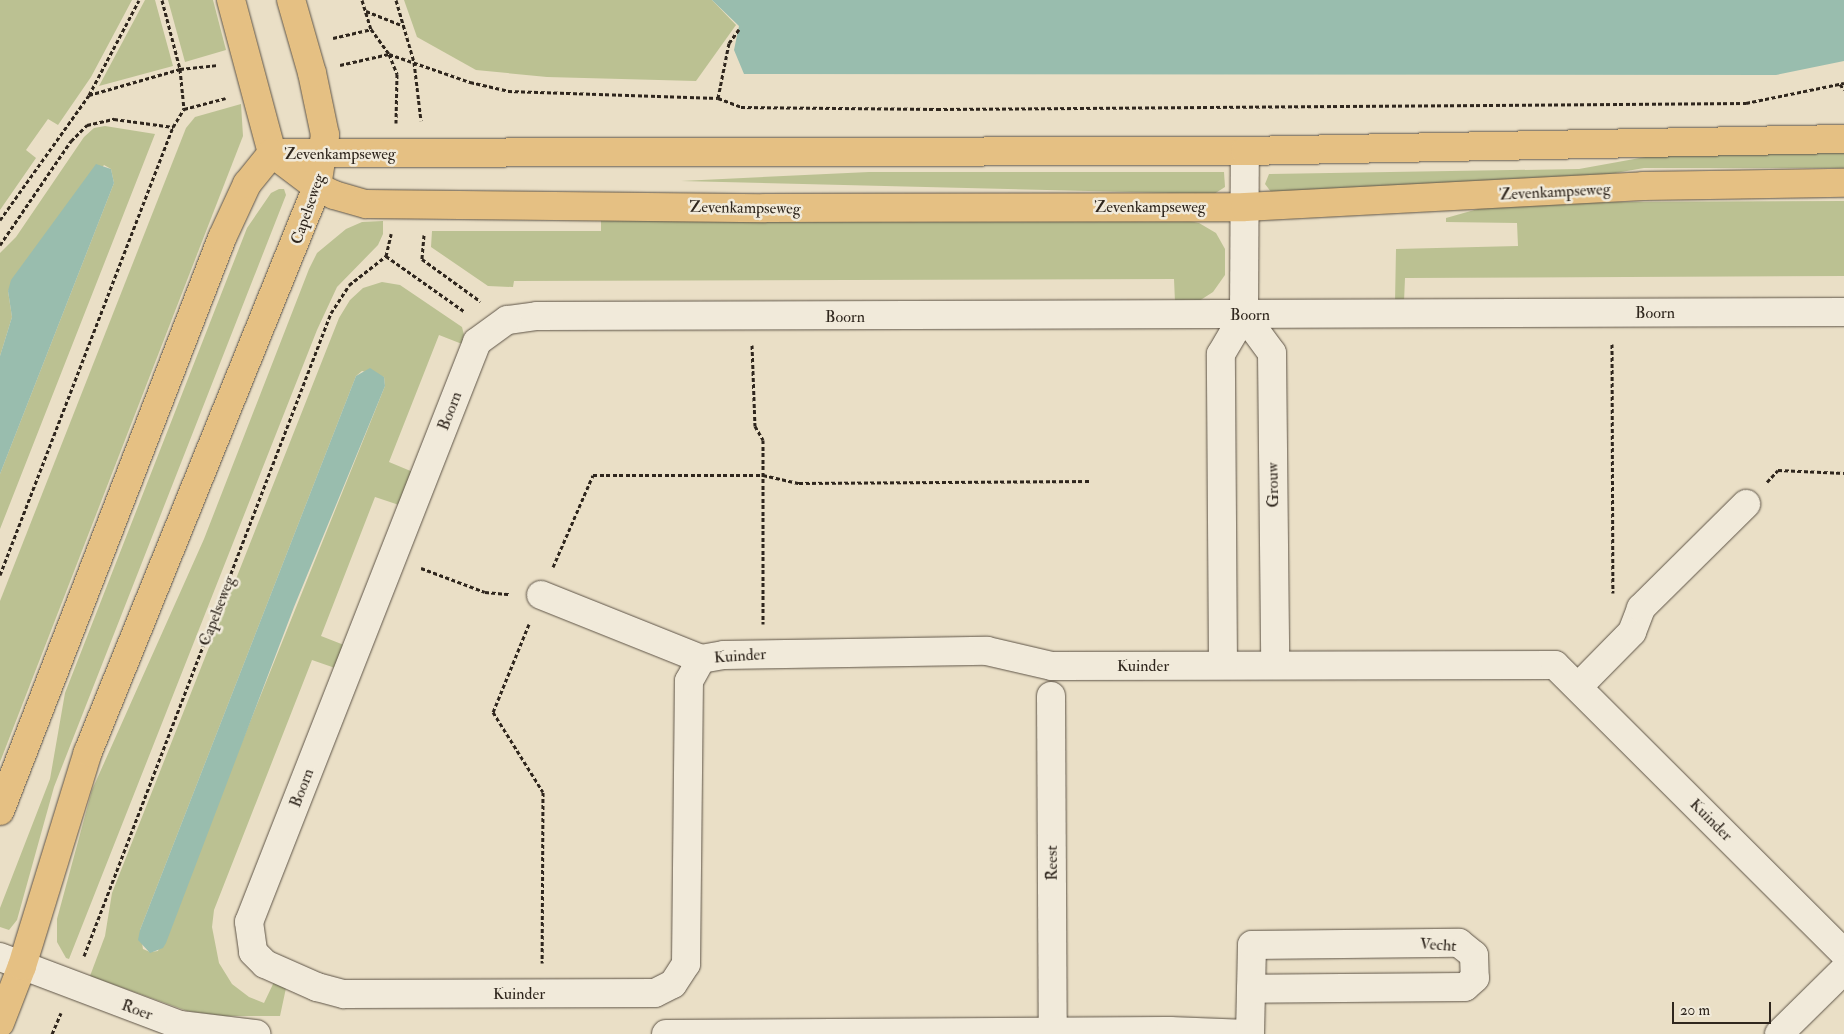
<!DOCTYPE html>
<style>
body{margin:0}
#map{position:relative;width:1844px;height:1034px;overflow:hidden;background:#eadfc6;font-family:"IM FELL Double Pica",serif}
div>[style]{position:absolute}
.green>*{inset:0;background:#bbc192}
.water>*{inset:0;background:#99bdae}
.path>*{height:3px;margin-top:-1.5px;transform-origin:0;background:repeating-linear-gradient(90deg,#2f261d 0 4px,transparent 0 6.5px)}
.roads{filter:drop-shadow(0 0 1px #5e5447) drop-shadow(0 0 1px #5e5447)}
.minor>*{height:28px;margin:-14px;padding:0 14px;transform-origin:14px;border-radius:14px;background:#f1eada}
.major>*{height:28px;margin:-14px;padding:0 14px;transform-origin:14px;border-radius:14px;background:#e5c083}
span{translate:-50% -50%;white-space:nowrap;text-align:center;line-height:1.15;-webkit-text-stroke:5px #f1eada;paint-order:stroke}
.street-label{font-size:16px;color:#2f261d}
.scale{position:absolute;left:1672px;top:1002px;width:99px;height:22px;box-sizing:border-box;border:2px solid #2f261d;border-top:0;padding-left:6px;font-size:15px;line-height:18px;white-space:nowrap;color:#2f261d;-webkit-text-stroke:4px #f1eada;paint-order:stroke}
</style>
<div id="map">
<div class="green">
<div style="clip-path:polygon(0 0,132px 0,91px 77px,58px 125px,48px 119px,26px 150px,36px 158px,0 210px)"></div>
<div style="clip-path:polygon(145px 0,155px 0,173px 66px,99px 86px)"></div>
<div style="clip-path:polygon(168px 0,213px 0,226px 50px,185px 62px)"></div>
<div style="clip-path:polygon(404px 0,712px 0,736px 25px,696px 81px,547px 77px,476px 70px,417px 37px)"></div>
<div style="clip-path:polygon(241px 104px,243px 136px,0 762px,0 601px,186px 128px,195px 117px)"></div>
<div style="clip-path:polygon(105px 126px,155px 134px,0 529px,0 474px,114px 183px,111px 169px,104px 165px,8px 291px,12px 317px,0 356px,0 253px,16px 237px,84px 137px,94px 128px)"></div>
<div style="clip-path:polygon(1844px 153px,1844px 168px,1644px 168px,1587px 178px,1274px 196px,1265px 184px,1269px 174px,1579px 169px,1662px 154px)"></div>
<div style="clip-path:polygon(869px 172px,1224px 172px,1225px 187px,1214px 194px,681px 181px)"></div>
<div style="clip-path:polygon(279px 189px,284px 189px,286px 195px,54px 787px,17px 920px,9px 930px,0 927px,0 908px,50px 779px,65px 693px,247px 228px,271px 193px)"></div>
<div style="clip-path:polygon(1844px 201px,1844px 276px,1405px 278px,1404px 302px,1395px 302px,1396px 249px,1518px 246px,1517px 223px,1446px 222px,1446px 218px,1485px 207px,1592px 202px)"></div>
<div style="clip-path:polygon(1180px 219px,1199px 223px,1216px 233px,1225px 249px,1225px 275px,1213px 292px,1199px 301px,1175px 302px,1174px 279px,514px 281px,513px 287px,488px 286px,431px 247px,432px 231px,601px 231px,601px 220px)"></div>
<div style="clip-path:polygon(383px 221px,383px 234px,378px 245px,337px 287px,317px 330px,69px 959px,66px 958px,57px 942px,57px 919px,92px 790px,204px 539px,309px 269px,317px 253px,346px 229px,362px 222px)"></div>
<div style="clip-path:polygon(evenodd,382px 282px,400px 285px,462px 327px,464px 335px,462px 344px,439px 335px,389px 462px,413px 472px,399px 505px,375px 497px,321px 636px,344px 645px,335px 668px,312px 660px,214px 910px,212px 927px,219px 963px,232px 984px,249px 997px,264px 1003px,274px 982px,286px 988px,280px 1016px,224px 1016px,187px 1011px,90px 976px,105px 936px,112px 893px,339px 318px,350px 300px,363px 288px,382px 282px,362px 371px,384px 377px,385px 386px,158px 951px,150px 952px,143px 949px,140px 930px,356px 376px,362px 371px)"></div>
</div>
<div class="water">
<div style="clip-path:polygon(712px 0,1844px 0,1844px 61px,1776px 75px,744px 74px,734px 50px,739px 26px)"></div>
<div style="clip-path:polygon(96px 164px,111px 169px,114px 183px,0 474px,0 356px,12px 317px,8px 291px,11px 280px)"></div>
<div style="clip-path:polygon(370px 368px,384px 377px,385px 386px,294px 607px,166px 943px,163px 948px,150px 953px,138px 940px,140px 930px,356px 376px)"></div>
</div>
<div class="path">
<div style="left:162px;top:0;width:71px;rotate:75.4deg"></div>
<div style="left:180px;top:69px;width:40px;rotate:84.3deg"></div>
<div style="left:362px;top:0;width:30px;rotate:73deg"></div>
<div style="left:371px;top:29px;width:31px;rotate:54deg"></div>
<div style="left:389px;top:54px;width:22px;rotate:68deg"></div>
<div style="left:397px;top:74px;width:49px;rotate:91.2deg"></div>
<div style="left:396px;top:0;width:65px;rotate:73.8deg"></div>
<div style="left:414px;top:62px;width:59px;rotate:83.2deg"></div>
<div style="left:366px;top:11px;width:41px;rotate:21.5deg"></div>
<div style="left:333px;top:38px;width:39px;rotate:-13deg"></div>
<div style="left:340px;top:65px;width:50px;rotate:-12.7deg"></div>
<div style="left:389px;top:54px;width:86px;rotate:19.1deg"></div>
<div style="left:470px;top:82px;width:39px;rotate:13deg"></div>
<div style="left:508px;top:91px;width:210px;rotate:1.9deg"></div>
<div style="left:718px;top:98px;width:25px;rotate:21deg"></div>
<div style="left:741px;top:107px;width:196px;rotate:0.6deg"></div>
<div style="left:937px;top:109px;width:809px;rotate:-0.42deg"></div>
<div style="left:1746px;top:103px;width:100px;rotate:-11.5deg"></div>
<div style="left:1840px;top:84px;width:7px;rotate:56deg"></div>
<div style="left:89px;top:95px;width:95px;rotate:-15.9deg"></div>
<div style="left:180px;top:69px;width:37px;rotate:-6deg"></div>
<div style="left:718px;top:98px;width:56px;rotate:-78.7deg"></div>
<div style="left:729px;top:43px;width:17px;rotate:-54deg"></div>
<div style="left:0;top:220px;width:153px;rotate:-54.5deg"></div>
<div style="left:89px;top:95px;width:107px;rotate:-62.2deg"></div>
<div style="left:424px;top:235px;width:24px;rotate:95deg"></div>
<div style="left:422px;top:259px;width:72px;rotate:35.9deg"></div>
<div style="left:0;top:245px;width:126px;rotate:-55.7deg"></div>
<div style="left:71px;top:141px;width:23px;rotate:-45deg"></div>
<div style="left:87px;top:125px;width:28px;rotate:-13deg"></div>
<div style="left:114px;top:119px;width:60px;rotate:7.7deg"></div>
<div style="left:386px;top:256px;width:97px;rotate:35.3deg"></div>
<div style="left:1612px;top:344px;width:249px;rotate:89.8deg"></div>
<div style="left:752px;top:345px;width:81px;rotate:87.9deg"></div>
<div style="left:755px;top:426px;width:16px;rotate:60deg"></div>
<div style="left:763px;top:440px;width:184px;rotate:90deg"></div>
<div style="left:1767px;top:482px;width:16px;rotate:-47deg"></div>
<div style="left:1778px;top:470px;width:66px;rotate:2.6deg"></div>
<div style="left:553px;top:567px;width:100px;rotate:-66.5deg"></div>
<div style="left:593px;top:475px;width:170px"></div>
<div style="left:763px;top:475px;width:37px;rotate:13deg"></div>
<div style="left:799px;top:483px;width:292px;rotate:-0.4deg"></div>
<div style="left:421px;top:568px;width:68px;rotate:20.6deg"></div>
<div style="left:485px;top:592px;width:25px;rotate:5deg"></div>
<div style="left:0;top:575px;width:480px;rotate:-68.9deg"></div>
<div style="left:173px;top:127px;width:21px;rotate:-59deg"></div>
<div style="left:184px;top:109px;width:43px;rotate:-14.7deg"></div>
<div style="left:529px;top:624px;width:95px;rotate:112.2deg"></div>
<div style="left:493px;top:712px;width:94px;rotate:58deg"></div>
<div style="left:543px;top:792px;width:171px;rotate:90.3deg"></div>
<div style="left:84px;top:956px;width:689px;rotate:-68.99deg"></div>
<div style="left:331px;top:313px;width:33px;rotate:-57deg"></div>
<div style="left:349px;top:285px;width:47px;rotate:-38.1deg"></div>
<div style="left:386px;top:256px;width:23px;rotate:-77deg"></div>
<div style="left:52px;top:1034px;width:23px;rotate:-67deg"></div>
</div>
<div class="roads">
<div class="minor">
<div style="left:1844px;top:312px;width:1307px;rotate:179.82deg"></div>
<div style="left:537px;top:316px;width:30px;rotate:172deg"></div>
<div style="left:507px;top:320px;width:37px;rotate:144deg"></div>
<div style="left:477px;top:342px;width:623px;rotate:111.46deg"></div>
<div style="left:249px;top:922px;width:30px;rotate:82deg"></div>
<div style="left:253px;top:952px;width:17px;rotate:45deg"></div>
<div style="left:265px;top:964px;width:57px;rotate:23.9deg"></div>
<div style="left:317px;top:987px;width:28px;rotate:15deg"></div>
<div style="left:344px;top:994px;width:311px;rotate:-0.2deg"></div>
<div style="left:655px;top:993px;width:20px;rotate:-27deg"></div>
<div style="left:673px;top:984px;width:24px;rotate:-57deg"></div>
<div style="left:686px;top:964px;width:283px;rotate:-89.4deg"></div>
<div style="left:689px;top:681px;width:25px;rotate:-61deg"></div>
<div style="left:701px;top:659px;width:23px;rotate:-10deg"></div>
<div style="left:724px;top:655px;width:263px;rotate:-0.9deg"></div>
<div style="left:987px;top:651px;width:67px;rotate:13deg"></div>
<div style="left:1052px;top:666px;width:503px;rotate:-0.11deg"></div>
<div style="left:1555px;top:665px;width:408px;rotate:44.9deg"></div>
<div style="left:1244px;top:315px;width:164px;rotate:-89.7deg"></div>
<div style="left:541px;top:595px;width:172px;rotate:21.8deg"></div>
<div style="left:1223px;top:665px;width:311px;rotate:-90.4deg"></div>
<div style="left:1221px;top:354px;width:45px;rotate:-59.5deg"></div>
<div style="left:1244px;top:315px;width:47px;rotate:53.6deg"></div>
<div style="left:1272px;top:353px;width:311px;rotate:89.4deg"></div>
<div style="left:1578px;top:687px;width:77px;rotate:-45.5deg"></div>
<div style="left:1632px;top:632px;width:26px;rotate:-69deg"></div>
<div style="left:1641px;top:608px;width:148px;rotate:-44.7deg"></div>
<div style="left:1051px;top:696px;width:335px;rotate:89.7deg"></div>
<div style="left:0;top:957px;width:192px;rotate:20.7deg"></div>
<div style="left:180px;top:1025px;width:77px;rotate:6.8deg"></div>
<div style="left:666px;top:1034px;width:504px;rotate:-0.34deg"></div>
<div style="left:1170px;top:1031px;width:78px;rotate:2.2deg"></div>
<div style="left:1250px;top:1034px;width:89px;rotate:-88.7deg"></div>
<div style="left:1252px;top:945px;width:207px;rotate:-0.6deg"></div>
<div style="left:1459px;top:943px;width:19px;rotate:39deg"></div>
<div style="left:1474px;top:955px;width:23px;rotate:88deg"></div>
<div style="left:1475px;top:978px;width:13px;rotate:138deg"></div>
<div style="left:1465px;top:987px;width:214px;rotate:179.5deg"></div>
<div style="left:1779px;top:1034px;width:91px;rotate:-44.6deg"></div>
</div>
<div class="major">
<div style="left:231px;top:0;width:158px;rotate:75deg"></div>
<div style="left:272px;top:153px;width:56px;rotate:37.1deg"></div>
<div style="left:317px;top:187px;width:19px;rotate:25deg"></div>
<div style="left:334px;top:195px;width:33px;rotate:16deg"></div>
<div style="left:366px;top:204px;width:399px;rotate:0.6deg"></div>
<div style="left:765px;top:208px;width:480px;rotate:-0.1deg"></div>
<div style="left:1245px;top:207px;width:399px;rotate:-3deg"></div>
<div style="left:1643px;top:186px;width:201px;rotate:-0.9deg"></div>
<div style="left:272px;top:153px;width:973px;rotate:-0.12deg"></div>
<div style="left:1245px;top:151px;width:599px;rotate:-1.15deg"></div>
<div style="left:0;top:811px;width:615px;rotate:-68.82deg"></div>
<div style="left:222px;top:238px;width:60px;rotate:-65.2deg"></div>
<div style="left:247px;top:184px;width:40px;rotate:-51deg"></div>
<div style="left:0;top:1023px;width:61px;rotate:-68.9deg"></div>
<div style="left:22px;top:966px;width:224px;rotate:-72.9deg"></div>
<div style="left:88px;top:752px;width:610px;rotate:-67.94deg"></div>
<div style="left:317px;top:187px;width:53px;rotate:-81.3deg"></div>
<div style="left:325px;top:135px;width:63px;rotate:-101.8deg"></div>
<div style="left:312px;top:73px;width:76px;rotate:-106deg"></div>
</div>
</div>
<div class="street-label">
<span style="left:340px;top:154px">Zevenkampseweg</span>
<span style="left:1555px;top:192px;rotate:-3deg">Zevenkampseweg</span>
<span style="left:1150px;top:207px">Zevenkampseweg</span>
<span style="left:745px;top:208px;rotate:1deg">Zevenkampseweg</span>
<span style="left:308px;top:209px;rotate:-71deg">Capelseweg</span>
<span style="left:1655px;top:313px">Boorn</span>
<span style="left:1250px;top:315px">Boorn</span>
<span style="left:845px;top:317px">Boorn</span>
<span style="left:450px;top:411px;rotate:-69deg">Boorn</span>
<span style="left:1273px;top:485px;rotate:-91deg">Grouw</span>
<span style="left:217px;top:611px;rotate:-69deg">Capelseweg</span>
<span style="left:740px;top:656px;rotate:-4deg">Kuinder</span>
<span style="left:1143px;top:666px">Kuinder</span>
<span style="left:302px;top:788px;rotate:-69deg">Boorn</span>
<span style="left:1711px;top:820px;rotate:45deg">Kuinder</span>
<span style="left:1052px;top:863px;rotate:-90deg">Reest</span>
<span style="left:1438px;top:945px;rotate:4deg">Vecht</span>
<span style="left:519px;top:994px">Kuinder</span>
<span style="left:137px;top:1010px;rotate:20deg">Roer</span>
</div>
<div class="scale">20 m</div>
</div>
